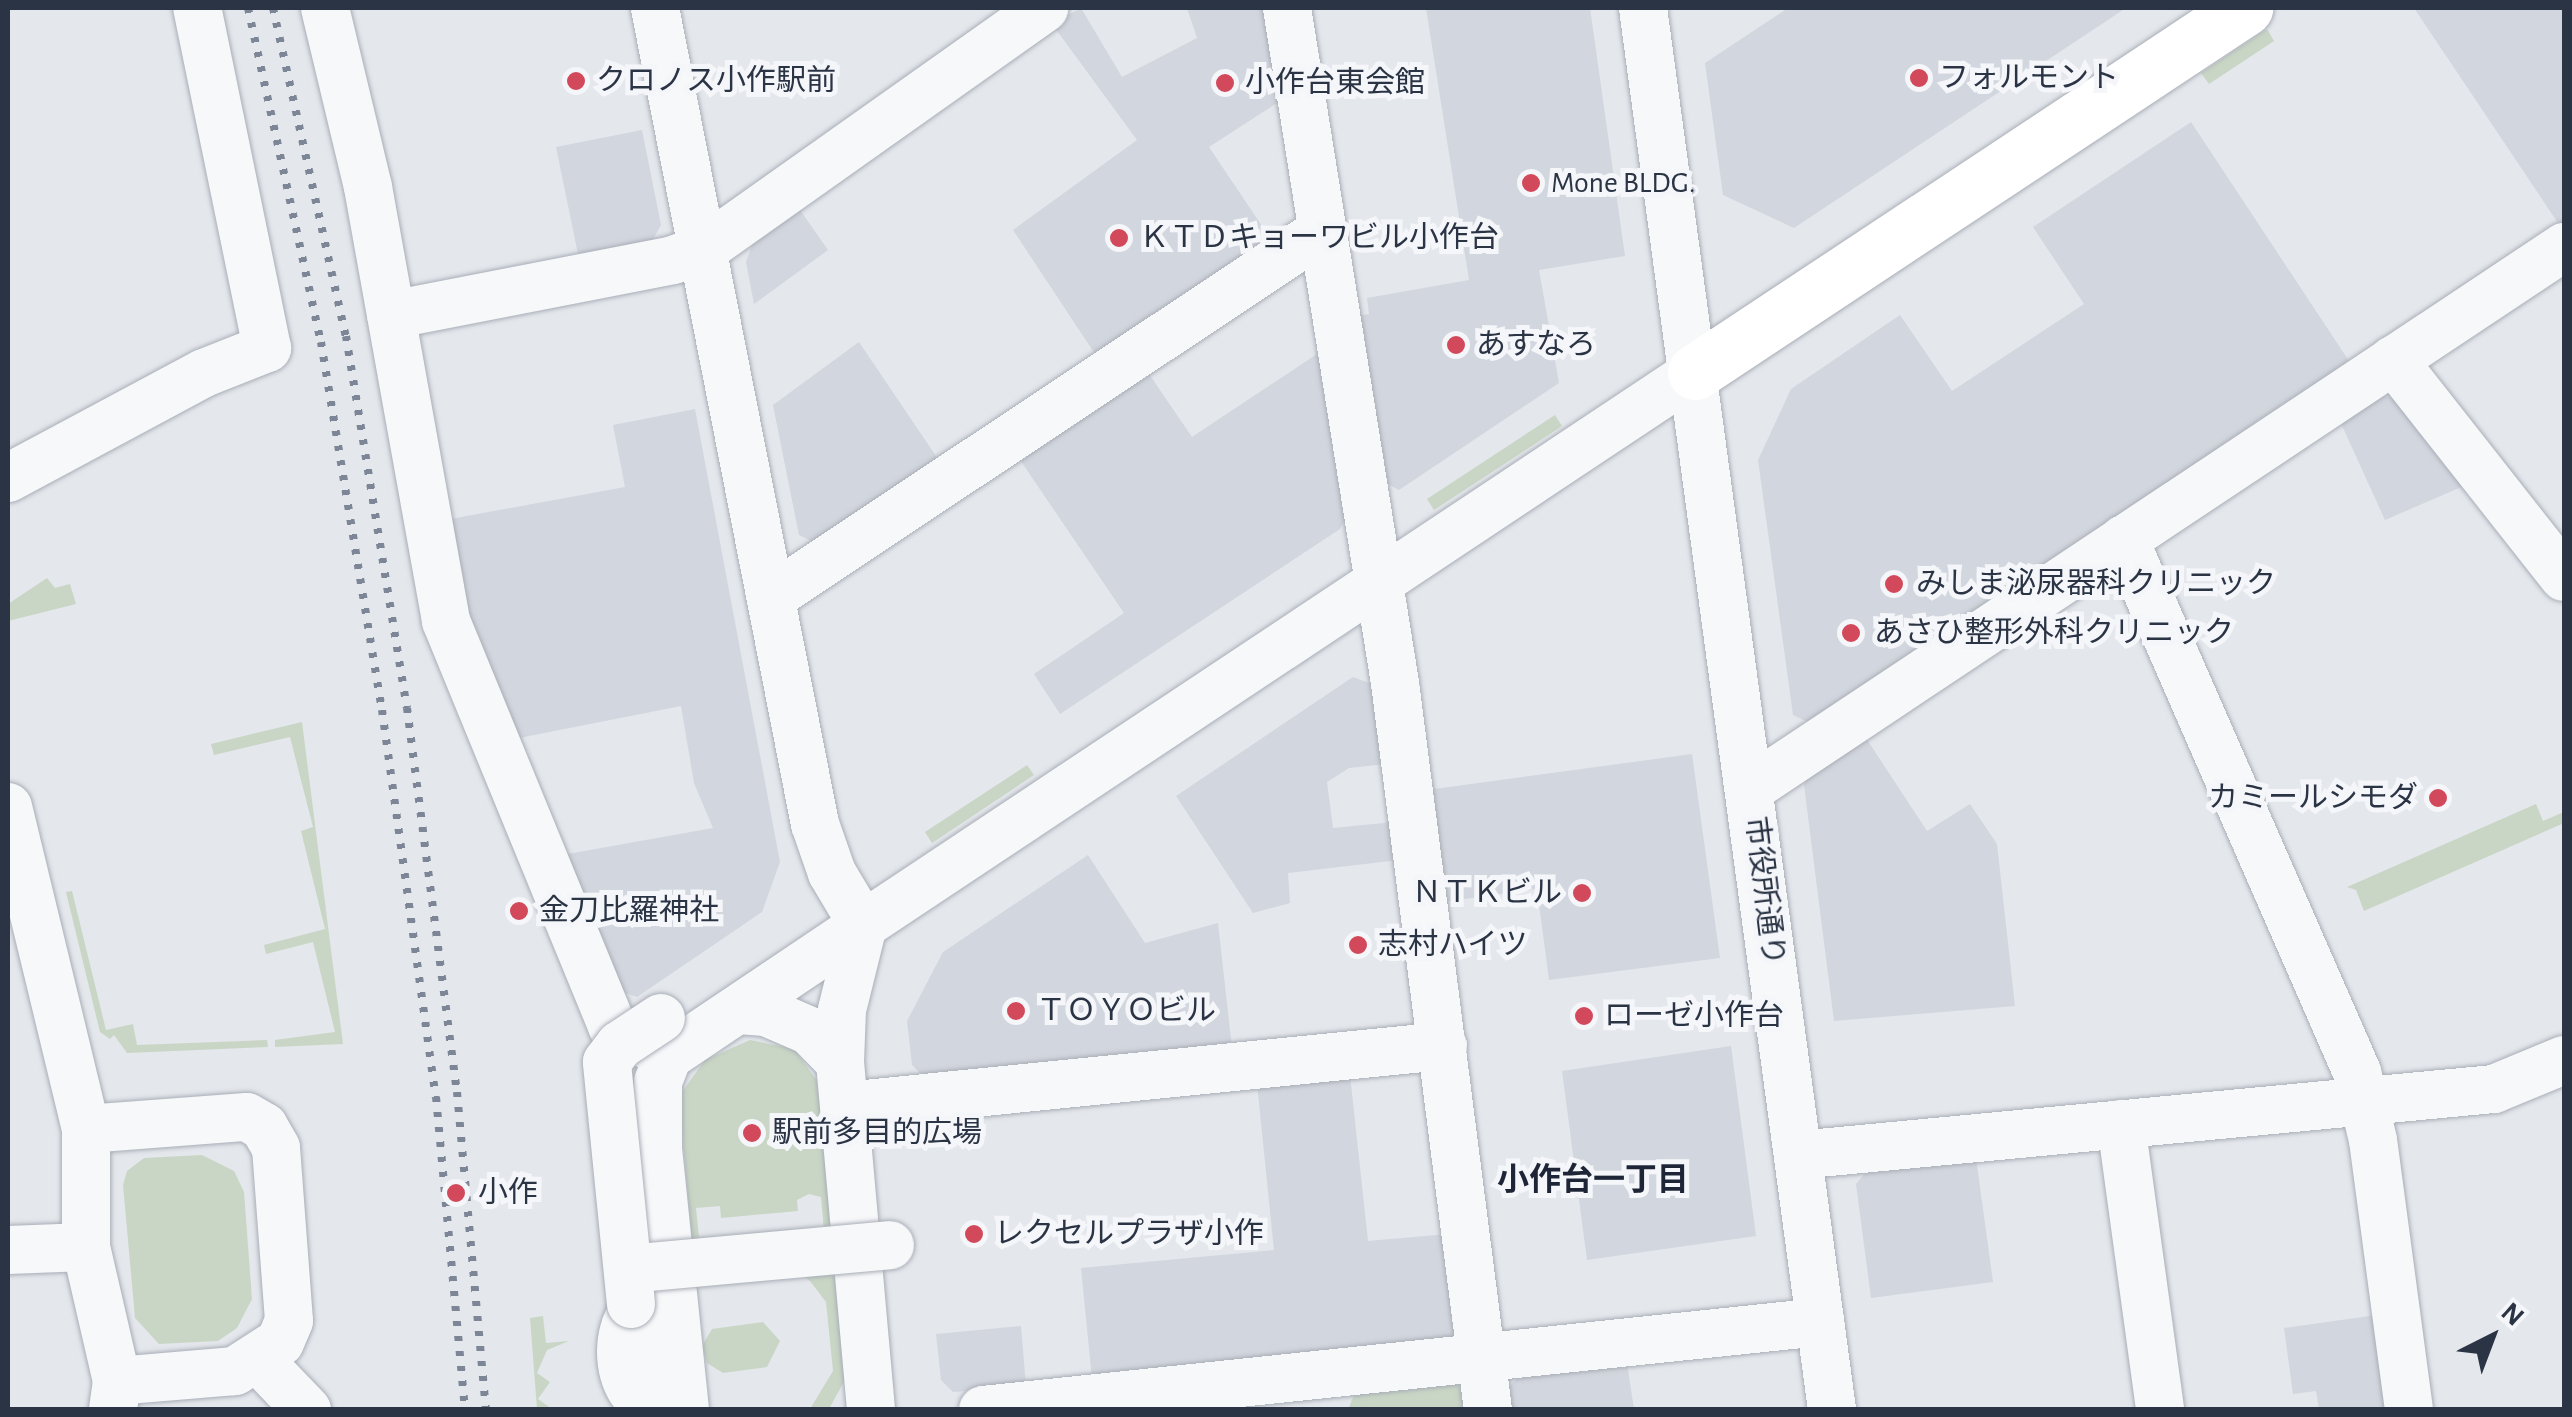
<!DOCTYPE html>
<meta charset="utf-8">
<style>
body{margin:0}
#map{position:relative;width:2572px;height:1417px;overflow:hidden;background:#e4e7ec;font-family:"Alegreya Sans","Noto Sans JP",sans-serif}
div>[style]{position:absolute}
.built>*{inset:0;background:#d2d6de}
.green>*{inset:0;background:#c9d6c5}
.roads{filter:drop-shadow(0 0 2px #a9aeb7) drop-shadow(0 0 2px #a9aeb7)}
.minor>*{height:48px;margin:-24px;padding:0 24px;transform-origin:24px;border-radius:24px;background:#f7f8fa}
.minor>.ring{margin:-24px;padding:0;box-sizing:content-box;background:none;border:48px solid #f7f8fa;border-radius:50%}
.major>*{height:55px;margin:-27.5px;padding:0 27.5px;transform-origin:27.5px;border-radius:27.5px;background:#fff}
.rail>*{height:8px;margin-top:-4px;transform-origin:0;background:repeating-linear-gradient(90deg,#7d8696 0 5px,transparent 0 15px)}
.bridges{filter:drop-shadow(0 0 2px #a9aeb7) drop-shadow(0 0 2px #a9aeb7)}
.minor-bridge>*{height:48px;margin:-24px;padding:0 24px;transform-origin:24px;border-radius:24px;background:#f7f8fa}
.dots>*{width:28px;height:28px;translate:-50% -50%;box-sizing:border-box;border:5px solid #f4f6f9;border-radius:50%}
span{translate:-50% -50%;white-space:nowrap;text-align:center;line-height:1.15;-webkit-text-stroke:10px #f4f6f9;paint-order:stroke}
.poi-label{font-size:30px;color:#2b3445}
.left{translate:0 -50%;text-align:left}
.right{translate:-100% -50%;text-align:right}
.street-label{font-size:30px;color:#2b3445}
.neighbourhood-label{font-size:32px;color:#1d2536;font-weight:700}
.frame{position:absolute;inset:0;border:10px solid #2b3445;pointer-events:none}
.north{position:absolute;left:2442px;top:1287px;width:100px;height:100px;-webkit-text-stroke:8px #f4f6f9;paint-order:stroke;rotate:42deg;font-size:28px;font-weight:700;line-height:40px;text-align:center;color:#2b3445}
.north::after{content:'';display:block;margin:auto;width:35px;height:45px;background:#2b3445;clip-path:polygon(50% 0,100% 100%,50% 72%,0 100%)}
</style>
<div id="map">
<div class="built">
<div style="clip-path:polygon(1081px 8px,1122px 77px,1197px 38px,1187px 8px,1268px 8px,1283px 99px,1209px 147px,1272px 241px,1095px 354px,1013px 230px,1137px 140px,1052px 24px)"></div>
<div style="clip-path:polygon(1426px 8px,1590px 8px,1625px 256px,1539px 270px,1559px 383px,1399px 490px,1382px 481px,1356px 316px,1369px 314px,1367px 298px,1469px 280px)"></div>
<div style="clip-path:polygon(1788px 8px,2126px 8px,1794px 228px,1723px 195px,1705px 63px)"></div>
<div style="clip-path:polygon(2414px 8px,2564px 8px,2564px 223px,2560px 226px)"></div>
<div style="clip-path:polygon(2191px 122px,2351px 364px,1812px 724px,1793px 715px,1758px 460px,1791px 389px,1900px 315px,1952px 391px,2084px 304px,2033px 227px)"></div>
<div style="clip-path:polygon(642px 130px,661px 225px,650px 245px,579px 259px,556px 147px)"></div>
<div style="clip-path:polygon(800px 210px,828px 250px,754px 304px,746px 262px,752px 245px)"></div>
<div style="clip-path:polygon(859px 342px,940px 462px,816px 543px,799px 535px,773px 405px)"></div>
<div style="clip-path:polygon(1323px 350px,1349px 512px,1340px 529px,1060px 714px,1034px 674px,1124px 613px,1018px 457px,1147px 371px,1192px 437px)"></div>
<div style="clip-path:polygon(2376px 395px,2396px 398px,2466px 485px,2385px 520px,2339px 419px)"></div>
<div style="clip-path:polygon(695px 409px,780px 862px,762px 912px,637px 997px,619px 991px,562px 855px,713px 828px,694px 783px,681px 706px,514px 739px,466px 625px,445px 520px,625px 487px,613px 425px)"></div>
<div style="clip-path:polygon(1353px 677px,1377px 686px,1386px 764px,1349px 768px,1327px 782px,1333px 828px,1394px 822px,1399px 860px,1288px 873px,1290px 903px,1253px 913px,1176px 796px)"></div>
<div style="clip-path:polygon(1864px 735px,1927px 831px,1970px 804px,1997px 844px,2015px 1006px,1834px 1021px,1804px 785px,1808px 775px)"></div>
<div style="clip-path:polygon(1692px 754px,1720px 958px,1549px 980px,1537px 889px,1443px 902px,1427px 790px)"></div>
<div style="clip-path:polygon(1088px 855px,1145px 943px,1218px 923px,1232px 1048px,925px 1078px,912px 1065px,907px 1021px,943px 952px)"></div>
<div style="clip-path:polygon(1731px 1046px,1756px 1236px,1587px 1260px,1562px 1071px)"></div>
<div style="clip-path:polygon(1350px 1075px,1368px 1241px,1448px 1234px,1459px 1330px,1449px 1345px,1092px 1379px,1081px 1268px,1274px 1250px,1257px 1084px)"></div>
<div style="clip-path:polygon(1976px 1158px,1993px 1282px,1871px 1298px,1856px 1184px,1869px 1168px)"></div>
<div style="clip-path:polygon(2377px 1315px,2390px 1409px,2319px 1409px,2316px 1391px,2293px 1394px,2284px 1328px)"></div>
<div style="clip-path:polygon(1021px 1326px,1026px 1386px,953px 1392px,941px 1380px,936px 1334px)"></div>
<div style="clip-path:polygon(1627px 1363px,1634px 1409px,1509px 1409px,1506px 1390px,1520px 1375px)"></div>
</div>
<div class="green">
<div style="clip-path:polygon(2267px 29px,2274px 41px,2209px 84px,2201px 73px)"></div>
<div style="clip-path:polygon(1555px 415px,1562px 426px,1434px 510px,1427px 499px)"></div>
<div style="clip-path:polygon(47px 578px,55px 588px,70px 584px,76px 604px,8px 621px,8px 604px)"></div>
<div style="clip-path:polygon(302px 722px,343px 1044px,275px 1047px,275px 1040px,335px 1032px,313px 942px,266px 954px,264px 945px,325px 929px,301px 831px,313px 827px,290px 737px,214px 755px,211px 744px)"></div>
<div style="clip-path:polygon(1027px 765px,1034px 775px,932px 843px,925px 832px)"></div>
<div style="clip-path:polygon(2536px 804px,2543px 821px,2564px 812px,2564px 823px,2364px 911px,2356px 890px,2347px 887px)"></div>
<div style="clip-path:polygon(72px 891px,106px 1030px,133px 1024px,137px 1045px,267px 1040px,268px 1047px,127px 1053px,114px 1035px,110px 1039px,100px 1032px,66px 892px)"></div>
<div style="clip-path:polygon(evenodd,750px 1040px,794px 1049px,818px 1082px,846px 1378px,829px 1409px,810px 1409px,833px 1371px,826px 1302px,810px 1281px,799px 1273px,695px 1275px,679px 1096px,705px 1060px,750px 1040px,809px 1194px,821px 1197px,826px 1253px,702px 1266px,696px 1208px,720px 1206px,721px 1218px,798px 1211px,797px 1200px,809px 1194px)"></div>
<div style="clip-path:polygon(202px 1155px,234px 1171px,244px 1192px,252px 1299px,237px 1328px,218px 1341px,159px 1344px,135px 1318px,123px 1185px,127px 1171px,144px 1158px)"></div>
<div style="clip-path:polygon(543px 1316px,546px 1343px,569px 1341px,547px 1350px,537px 1373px,550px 1382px,538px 1399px,552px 1409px,537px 1409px,530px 1318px)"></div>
<div style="clip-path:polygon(763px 1322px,780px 1341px,767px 1367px,723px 1373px,707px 1363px,702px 1346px,712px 1329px)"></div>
<div style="clip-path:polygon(1454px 1382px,1470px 1395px,1472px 1410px,1348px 1410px,1355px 1392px)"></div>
</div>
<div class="roads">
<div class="minor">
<div style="left:325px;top:8px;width:184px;rotate:76.5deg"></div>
<div style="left:368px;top:187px;width:441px;rotate:79.8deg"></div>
<div style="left:446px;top:621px;width:438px;rotate:67.7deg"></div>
<div style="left:612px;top:1026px;width:64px;rotate:28.2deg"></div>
<div style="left:655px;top:8px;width:832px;rotate:78.91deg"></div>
<div style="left:815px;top:824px;width:52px;rotate:70.9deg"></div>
<div style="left:832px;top:873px;width:61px;rotate:59.2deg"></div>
<div style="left:863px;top:925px;width:999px;rotate:-33.61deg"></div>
<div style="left:1287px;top:8px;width:684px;rotate:80.91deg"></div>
<div style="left:1395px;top:683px;width:733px;rotate:82.71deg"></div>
<div style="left:1643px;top:8px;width:1415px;rotate:82.32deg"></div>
<div style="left:391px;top:315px;width:287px;rotate:-11deg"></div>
<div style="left:673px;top:260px;width:33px;rotate:-20deg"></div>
<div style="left:704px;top:249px;width:417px;rotate:-35.3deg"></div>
<div style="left:2393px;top:360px;width:276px;rotate:51.8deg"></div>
<div style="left:8px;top:478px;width:222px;rotate:-28.2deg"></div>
<div style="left:204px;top:373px;width:68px;rotate:-21.6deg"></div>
<div style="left:267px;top:348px;width:347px;rotate:-101.6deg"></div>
<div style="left:2124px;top:539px;width:582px;rotate:66.39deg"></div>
<div style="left:2357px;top:1072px;width:70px;rotate:76.8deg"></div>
<div style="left:2373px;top:1140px;width:272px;rotate:82.4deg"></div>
<div style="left:773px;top:596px;width:659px;rotate:-33.62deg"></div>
<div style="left:1751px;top:788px;width:977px;rotate:-33.64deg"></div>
<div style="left:8px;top:807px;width:331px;rotate:76.4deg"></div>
<div style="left:86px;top:1129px;width:118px;rotate:90deg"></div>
<div style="left:86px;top:1247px;width:138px;rotate:77deg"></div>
<div style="left:117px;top:1381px;width:29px;rotate:98deg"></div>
<div style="left:738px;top:1010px;width:28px;rotate:4deg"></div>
<div style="left:766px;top:1012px;width:48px;rotate:23.4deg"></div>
<div style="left:810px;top:1031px;width:43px;rotate:45.9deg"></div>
<div style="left:845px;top:1106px;width:601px;rotate:-5.73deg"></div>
<div style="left:2121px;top:1124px;width:289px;rotate:82.2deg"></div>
<div style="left:86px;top:1129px;width:161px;rotate:-4.3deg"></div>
<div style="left:247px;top:1117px;width:20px;rotate:30deg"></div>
<div style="left:264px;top:1127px;width:24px;rotate:60deg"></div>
<div style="left:276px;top:1148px;width:173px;rotate:85.7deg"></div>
<div style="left:289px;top:1321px;width:23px;rotate:113deg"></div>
<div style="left:280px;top:1342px;width:54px;rotate:147.2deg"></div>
<div style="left:235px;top:1371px;width:118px;rotate:175.2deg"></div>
<div style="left:1798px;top:1155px;width:699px;rotate:-5.42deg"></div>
<div style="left:2494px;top:1089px;width:76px;rotate:-22.5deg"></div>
<div style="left:8px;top:1250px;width:78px;rotate:-2.2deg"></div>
<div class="ring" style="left:621px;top:1304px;width:-24px;height:-24px"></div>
<div style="left:260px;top:1361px;width:68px;rotate:46.2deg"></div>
<div style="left:685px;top:1410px;width:261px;rotate:-95.9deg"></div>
<div style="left:658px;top:1150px;width:68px;rotate:-90deg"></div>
<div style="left:658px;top:1082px;width:28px;rotate:-69deg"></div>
<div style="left:668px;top:1056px;width:235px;rotate:-33.9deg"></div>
<div style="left:863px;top:925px;width:88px;rotate:103.9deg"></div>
<div style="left:842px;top:1010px;width:52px;rotate:92.2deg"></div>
<div style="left:840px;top:1062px;width:349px;rotate:84.9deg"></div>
<div style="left:983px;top:1410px;width:842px;rotate:-6deg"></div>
</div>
<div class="major">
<div style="left:1695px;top:372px;width:660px;rotate:-33.5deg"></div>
</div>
</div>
<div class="rail">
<div style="left:248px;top:8px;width:342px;rotate:77.7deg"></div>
<div style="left:321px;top:342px;width:373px;rotate:80.6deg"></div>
<div style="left:382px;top:710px;width:391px;rotate:82.1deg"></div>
<div style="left:436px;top:1097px;width:314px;rotate:84.7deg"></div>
<div style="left:273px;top:8px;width:336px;rotate:77.5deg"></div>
<div style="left:346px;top:336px;width:377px;rotate:80.7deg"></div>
<div style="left:407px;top:708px;width:387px;rotate:82.6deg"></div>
<div style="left:457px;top:1092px;width:319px;rotate:84.8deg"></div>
</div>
<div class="bridges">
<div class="minor-bridge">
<div style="left:628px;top:1269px;width:263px;rotate:-5.2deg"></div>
<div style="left:631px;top:1304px;width:243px;rotate:-95.7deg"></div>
<div style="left:607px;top:1062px;width:21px;rotate:-53deg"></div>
<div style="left:620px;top:1045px;width:49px;rotate:-33.4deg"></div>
</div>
</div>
<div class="dots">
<div style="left:1919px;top:78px;background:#d1495b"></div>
<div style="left:576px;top:81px;background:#d1495b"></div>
<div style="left:1225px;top:83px;background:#d1495b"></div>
<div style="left:1531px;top:183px;background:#d1495b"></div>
<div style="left:1119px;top:238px;background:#d1495b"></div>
<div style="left:1456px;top:345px;background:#d1495b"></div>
<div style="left:1894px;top:584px;background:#d1495b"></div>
<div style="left:1851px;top:633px;background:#d1495b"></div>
<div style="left:2438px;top:798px;background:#d1495b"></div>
<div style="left:1582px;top:893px;background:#d1495b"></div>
<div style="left:519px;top:911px;background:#d1495b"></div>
<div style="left:1358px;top:945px;background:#d1495b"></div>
<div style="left:1016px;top:1011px;background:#d1495b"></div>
<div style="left:1584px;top:1016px;background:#d1495b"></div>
<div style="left:752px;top:1133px;background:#d1495b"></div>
<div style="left:456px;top:1193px;background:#d1495b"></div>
<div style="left:974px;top:1234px;background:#d1495b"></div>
</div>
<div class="poi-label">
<span class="left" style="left:1939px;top:78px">フォルモント</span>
<span class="left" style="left:596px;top:81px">クロノス小作駅前</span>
<span class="left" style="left:1245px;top:83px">小作台東会館</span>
<span class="left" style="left:1551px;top:183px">Mone BLDG.</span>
<span class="left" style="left:1139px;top:238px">ＫＴＤキョーワビル小作台</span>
<span class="left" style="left:1476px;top:345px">あすなろ</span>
<span class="left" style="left:1916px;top:584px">みしま泌尿器科クリニック</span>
<span class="left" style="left:1874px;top:633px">あさひ整形外科クリニック</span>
<span class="right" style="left:2418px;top:798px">カミールシモダ</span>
<span class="right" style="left:1562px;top:893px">ＮＴＫビル</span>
<span class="left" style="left:539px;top:911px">金刀比羅神社</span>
<span class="left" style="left:1378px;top:945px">志村ハイツ</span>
<span class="left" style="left:1036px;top:1011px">ＴＯＹＯビル</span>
<span class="left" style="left:1604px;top:1016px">ローゼ小作台</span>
<span class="left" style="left:772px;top:1133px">駅前多目的広場</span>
<span class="left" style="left:478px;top:1193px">小作</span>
<span class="left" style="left:994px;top:1234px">レクセルプラザ小作</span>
</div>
<div class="street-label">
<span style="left:1764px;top:891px;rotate:83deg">市役所通り</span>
</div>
<div class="neighbourhood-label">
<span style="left:1593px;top:1180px">小作台一丁目</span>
</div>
<div class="frame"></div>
<div class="north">N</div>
</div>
